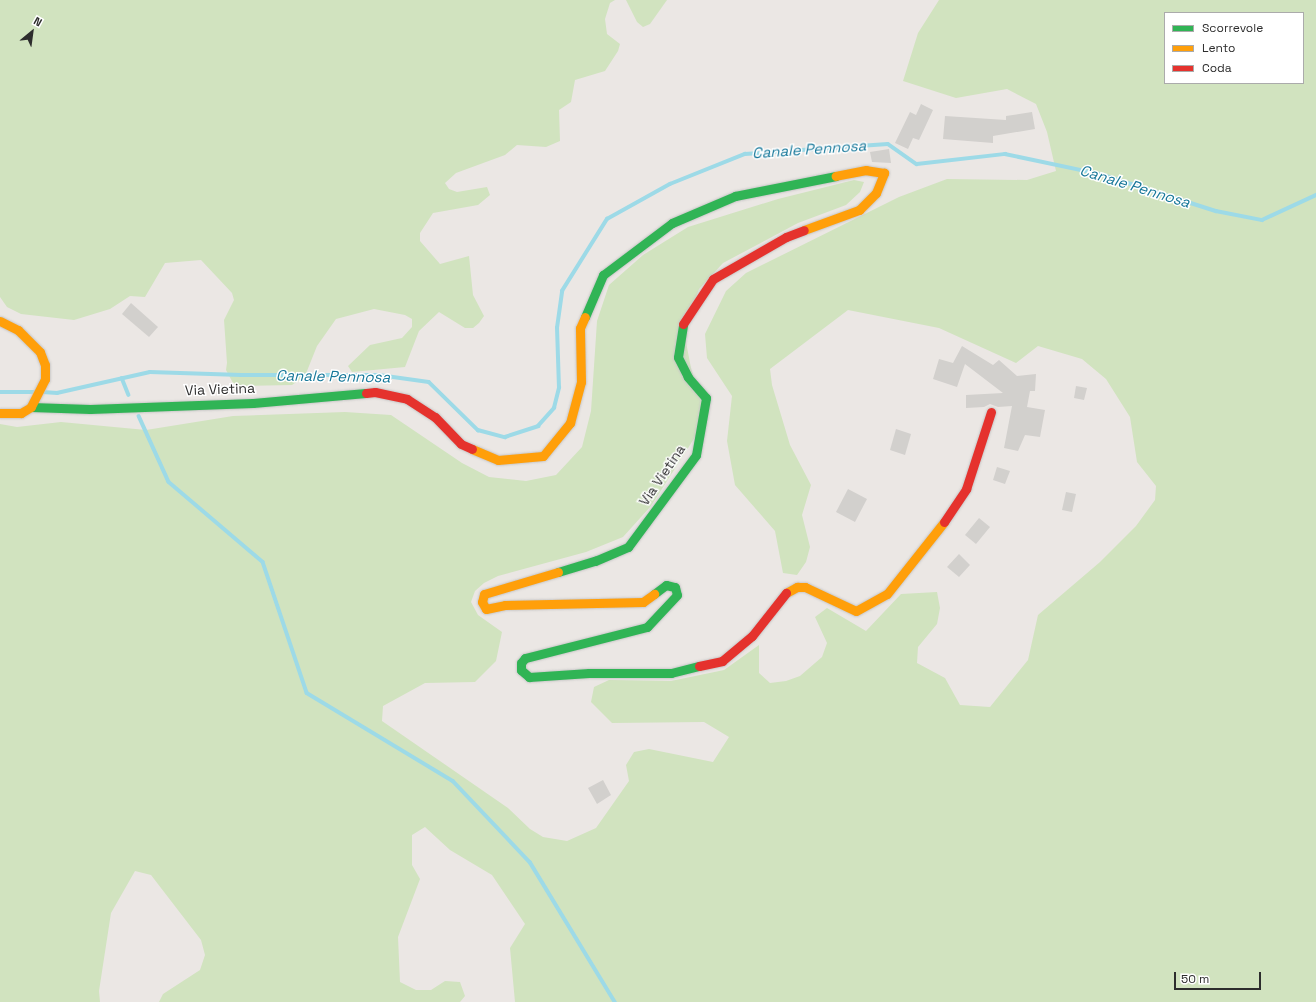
<!DOCTYPE html>
<style>
body{margin:0}
#map{position:relative;width:1316px;height:1002px;overflow:hidden;background:#ebe7e4;font-family:"Space Grotesk",sans-serif}
div>[style]{position:absolute}
.green>*{inset:0;background:#d1e3bf}
.stream>*{height:3.5px;margin:-1.75px;padding:0 1.75px;transform-origin:1.75px;border-radius:1.75px;background:#9ddae7}
.building>*{inset:0;background:#d2d0cd}
.roads{filter:drop-shadow(0 0 1px #c7c6c6) drop-shadow(0 0 1px #c7c6c6)}
.fast>*{height:9px;margin:-4.5px;padding:0 4.5px;transform-origin:4.5px;border-radius:4.5px;background:#30b455}
.slow>*{height:9px;margin:-4.5px;padding:0 4.5px;transform-origin:4.5px;border-radius:4.5px;background:#ff9f0a}
.jam>*{height:9px;margin:-4.5px;padding:0 4.5px;transform-origin:4.5px;border-radius:4.5px;background:#e5322d}
span{translate:-50% -50%;white-space:nowrap;text-align:center;line-height:1.15;-webkit-text-stroke:3px #fff;paint-order:stroke}
.street-label{font-size:14px;color:#2d2d2d}
.water-label{font-size:15px;color:#167799;font-style:italic}
.legend{position:absolute;left:1164px;top:12px;width:140px;height:72px;box-sizing:border-box;background:#fff;border:1px solid #ababab;margin:0;padding:5px 7px;list-style:none;font-size:12px;color:#2d2d2d}
.legend li{display:flex;align-items:center;gap:8px;height:20px}
.legend b{width:20px;border:1px solid #ababab}
.north{position:absolute;left:12px;top:12px;width:40px;height:40px;-webkit-text-stroke:3px #fff;paint-order:stroke;rotate:29deg;font-size:11px;font-weight:700;line-height:16px;text-align:center;color:#2d2d2d}
.north::after{content:'';display:block;margin:auto;width:14px;height:18px;background:#2d2d2d;clip-path:polygon(50% 0,100% 100%,50% 72%,0 100%)}
.scale{position:absolute;left:1174px;top:972px;width:87px;height:18px;box-sizing:border-box;border:2px solid #2d2d2d;border-top:0;padding-left:5px;font-size:12px;line-height:14px;white-space:nowrap;color:#2d2d2d;-webkit-text-stroke:3px #fff;paint-order:stroke}
</style>
<div id="map">
<div class="green">
<div style="clip-path:polygon(0 0,615px 0,610px 3px,605px 19px,607px 34px,620px 44px,618px 51px,605px 71px,575px 80px,571px 102px,559px 110px,560px 141px,546px 147px,517px 145px,505px 155px,456px 173px,445px 183px,449px 189px,457px 192px,487px 187px,490px 195px,478px 205px,433px 213px,420px 233px,420px 241px,440px 264px,469px 256px,473px 295px,484px 316px,479px 323px,473px 328px,465px 328px,439px 312px,419px 331px,405px 367px,352px 372px,348px 366px,370px 345px,402px 338px,412px 327px,412px 319px,405px 315px,374px 309px,336px 319px,317px 346px,305px 376px,292px 385px,240px 386px,233px 383px,226px 370px,227px 363px,224px 320px,234px 300px,232px 293px,201px 260px,165px 263px,145px 297px,130px 296px,110px 309px,74px 320px,21px 314px,7px 307px,0 297px)"></div>
<div style="clip-path:polygon(626px 0,667px 0,650px 24px,643px 27px,637px 22px)"></div>
<div style="clip-path:polygon(evenodd,939px 0,1316px 0,1316px 1002px,515px 1002px,510px 948px,525px 924px,492px 875px,450px 850px,425px 827px,412px 835px,412px 865px,420px 879px,398px 937px,400px 982px,416px 990px,431px 990px,445px 981px,460px 982px,465px 996px,460px 1002px,159px 1002px,163px 994px,200px 970px,205px 955px,201px 940px,151px 875px,135px 871px,111px 913px,99px 991px,100px 1002px,0 1002px,0 424px,17px 427px,61px 422px,146px 430px,233px 416px,345px 412px,391px 415px,462px 463px,489px 477px,526px 481px,556px 475px,582px 447px,591px 411px,597px 321px,609px 285px,643px 255px,688px 227px,778px 199px,854px 180px,864px 182px,860px 192px,846px 205px,798px 223px,723px 263px,699px 289px,684px 332px,691px 368px,702px 403px,697px 434px,651px 506px,623px 537px,586px 552px,498px 576px,484px 583px,475px 591px,471px 602px,478px 615px,502px 632px,496px 661px,475px 682px,425px 683px,383px 706px,382px 721px,508px 808px,530px 829px,543px 837px,567px 841px,596px 828px,629px 781px,626px 765px,634px 752px,649px 749px,713px 762px,729px 737px,704px 722px,612px 723px,591px 702px,594px 687px,609px 680px,671px 681px,724px 670px,759px 645px,759px 673px,770px 683px,786px 681px,800px 676px,822px 657px,827px 643px,815px 617px,827px 608px,866px 631px,901px 594px,937px 592px,940px 608px,937px 624px,918px 647px,917px 663px,945px 678px,960px 705px,990px 707px,1028px 660px,1038px 615px,1100px 562px,1136px 526px,1155px 500px,1156px 486px,1137px 462px,1130px 417px,1106px 379px,1082px 359px,1038px 346px,1016px 363px,939px 328px,848px 310px,770px 369px,772px 385px,790px 445px,811px 485px,802px 515px,810px 547px,806px 562px,797px 575px,783px 573px,775px 531px,735px 485px,727px 441px,732px 396px,707px 358px,705px 334px,726px 291px,746px 273px,899px 197px,947px 179px,1027px 180px,1056px 171px,1047px 132px,1036px 104px,1007px 89px,956px 98px,903px 81px,918px 33px,939px 0,1165px 13px,1303px 13px,1303px 83px,1165px 83px,1165px 13px)"></div>
</div>
<div class="stream">
<div style="left:122px;top:378px;width:18px;rotate:68deg"></div>
<div style="left:0;top:392px;width:35px"></div>
<div style="left:43px;top:392px;width:14px;rotate:4deg"></div>
<div style="left:57px;top:393px;width:95px;rotate:-12.7deg"></div>
<div style="left:150px;top:372px;width:91px;rotate:1.9deg"></div>
<div style="left:241px;top:375px;width:138px"></div>
<div style="left:379px;top:375px;width:50px;rotate:8deg"></div>
<div style="left:429px;top:382px;width:69px;rotate:44.4deg"></div>
<div style="left:478px;top:430px;width:28px;rotate:15deg"></div>
<div style="left:505px;top:437px;width:35px;rotate:-18deg"></div>
<div style="left:538px;top:426px;width:24px;rotate:-48deg"></div>
<div style="left:554px;top:408px;width:21px;rotate:-76deg"></div>
<div style="left:559px;top:388px;width:60px;rotate:-91.9deg"></div>
<div style="left:557px;top:328px;width:37px;rotate:-82deg"></div>
<div style="left:562px;top:291px;width:85px;rotate:-58deg"></div>
<div style="left:607px;top:219px;width:72px;rotate:-29.1deg"></div>
<div style="left:670px;top:184px;width:81px;rotate:-21.8deg"></div>
<div style="left:745px;top:154px;width:143px;rotate:-4deg"></div>
<div style="left:888px;top:144px;width:35px;rotate:35deg"></div>
<div style="left:917px;top:164px;width:89px;rotate:-6.5deg"></div>
<div style="left:1005px;top:154px;width:97px;rotate:11.9deg"></div>
<div style="left:1100px;top:174px;width:122px;rotate:17.7deg"></div>
<div style="left:1216px;top:211px;width:47px;rotate:11.1deg"></div>
<div style="left:1262px;top:220px;width:60px;rotate:-24.8deg"></div>
<div style="left:139px;top:416px;width:72px;rotate:65.6deg"></div>
<div style="left:169px;top:482px;width:123px;rotate:40.4deg"></div>
<div style="left:263px;top:562px;width:138px;rotate:71.4deg"></div>
<div style="left:307px;top:693px;width:170px;rotate:31.1deg"></div>
<div style="left:453px;top:781px;width:112px;rotate:46.5deg"></div>
<div style="left:530px;top:862px;width:164px;rotate:58.7deg"></div>
</div>
<div class="building">
<div style="clip-path:polygon(921px 104px,933px 110px,919px 140px,913px 138px,908px 149px,895px 143px,910px 112px,916px 115px)"></div>
<div style="clip-path:polygon(1032px 112px,1035px 129px,993px 136px,993px 143px,943px 139px,945px 116px,1006px 120px,1006px 116px)"></div>
<div style="clip-path:polygon(889px 149px,891px 163px,872px 162px,870px 152px)"></div>
<div style="clip-path:polygon(131px 303px,158px 327px,149px 337px,122px 314px)"></div>
<div style="clip-path:polygon(962px 346px,993px 365px,999px 360px,1017px 376px,1036px 374px,1035px 391px,1030px 391px,1027px 407px,1045px 410px,1040px 437px,1025px 435px,1018px 451px,1004px 448px,1012px 406px,998px 407px,990px 404px,984px 407px,966px 408px,966px 395px,1003px 393px,965px 364px,957px 387px,933px 379px,939px 359px,953px 363px)"></div>
<div style="clip-path:polygon(1076px 386px,1087px 388px,1084px 400px,1074px 398px)"></div>
<div style="clip-path:polygon(896px 429px,911px 434px,905px 455px,890px 450px)"></div>
<div style="clip-path:polygon(997px 467px,1010px 471px,1005px 484px,993px 480px)"></div>
<div style="clip-path:polygon(848px 489px,867px 499px,855px 522px,836px 512px)"></div>
<div style="clip-path:polygon(1066px 492px,1076px 494px,1072px 512px,1062px 510px)"></div>
<div style="clip-path:polygon(979px 518px,990px 527px,976px 544px,965px 535px)"></div>
<div style="clip-path:polygon(959px 554px,970px 565px,959px 577px,947px 567px)"></div>
<div style="clip-path:polygon(603px 780px,611px 795px,597px 804px,588px 788px)"></div>
</div>
<div class="roads">
<div class="fast">
<div style="left:585px;top:317px;width:46px;rotate:-66.8deg"></div>
<div style="left:603px;top:275px;width:86px;rotate:-37deg"></div>
<div style="left:672px;top:223px;width:69px;rotate:-23.2deg"></div>
<div style="left:735px;top:196px;width:103px;rotate:-11.2deg"></div>
<div style="left:31px;top:407px;width:59px;rotate:1.9deg"></div>
<div style="left:90px;top:409px;width:163px;rotate:-2.1deg"></div>
<div style="left:253px;top:403px;width:113px;rotate:-5.1deg"></div>
<div style="left:558px;top:572px;width:39px;rotate:-17deg"></div>
<div style="left:595px;top:561px;width:36px;rotate:-23deg"></div>
<div style="left:628px;top:547px;width:114px;rotate:-53.5deg"></div>
<div style="left:696px;top:455px;width:58px;rotate:-80deg"></div>
<div style="left:706px;top:398px;width:28px;rotate:-131deg"></div>
<div style="left:688px;top:377px;width:22px;rotate:-117deg"></div>
<div style="left:678px;top:357px;width:33px;rotate:-81deg"></div>
<div style="left:654px;top:594px;width:15px;rotate:-37deg"></div>
<div style="left:666px;top:585px;width:9px;rotate:13deg"></div>
<div style="left:675px;top:587px;width:8px;rotate:76deg"></div>
<div style="left:677px;top:595px;width:44px;rotate:133.2deg"></div>
<div style="left:647px;top:627px;width:126px;rotate:165.7deg"></div>
<div style="left:525px;top:658px;width:6px;rotate:129deg"></div>
<div style="left:521px;top:663px;width:7px;rotate:90deg"></div>
<div style="left:521px;top:670px;width:11px;rotate:41deg"></div>
<div style="left:529px;top:677px;width:60px;rotate:-3.8deg"></div>
<div style="left:589px;top:673px;width:82px"></div>
<div style="left:671px;top:673px;width:29px;rotate:-14deg"></div>
</div>
<div class="slow">
<div style="left:804px;top:230px;width:59px;rotate:-20deg"></div>
<div style="left:859px;top:210px;width:24px;rotate:-45deg"></div>
<div style="left:876px;top:193px;width:22px;rotate:-68deg"></div>
<div style="left:884px;top:173px;width:18px;rotate:-171deg"></div>
<div style="left:866px;top:170px;width:31px;rotate:169deg"></div>
<div style="left:0;top:321px;width:20px;rotate:27deg"></div>
<div style="left:18px;top:330px;width:31px;rotate:45deg"></div>
<div style="left:40px;top:352px;width:14px;rotate:69deg"></div>
<div style="left:45px;top:365px;width:14px;rotate:90deg"></div>
<div style="left:45px;top:379px;width:31px;rotate:117deg"></div>
<div style="left:31px;top:407px;width:12px;rotate:149deg"></div>
<div style="left:21px;top:413px;width:21px;rotate:180deg"></div>
<div style="left:472px;top:449px;width:28px;rotate:23deg"></div>
<div style="left:498px;top:460px;width:45px;rotate:-5.1deg"></div>
<div style="left:543px;top:456px;width:43px;rotate:-50.7deg"></div>
<div style="left:570px;top:423px;width:42px;rotate:-75deg"></div>
<div style="left:581px;top:382px;width:54px;rotate:-91.1deg"></div>
<div style="left:580px;top:328px;width:12px;rotate:-66deg"></div>
<div style="left:558px;top:572px;width:77px;rotate:163.4deg"></div>
<div style="left:484px;top:594px;width:8px;rotate:104deg"></div>
<div style="left:482px;top:602px;width:8px;rotate:60deg"></div>
<div style="left:486px;top:609px;width:19px;rotate:-12deg"></div>
<div style="left:505px;top:605px;width:138px;rotate:-1.2deg"></div>
<div style="left:643px;top:602px;width:14px;rotate:-36deg"></div>
<div style="left:786px;top:593px;width:13px;rotate:-29deg"></div>
<div style="left:797px;top:587px;width:8px"></div>
<div style="left:805px;top:587px;width:56px;rotate:25.2deg"></div>
<div style="left:856px;top:611px;width:35px;rotate:-29deg"></div>
<div style="left:887px;top:594px;width:92px;rotate:-51.6deg"></div>
</div>
<div class="jam">
<div style="left:683px;top:324px;width:54px;rotate:-56.3deg"></div>
<div style="left:713px;top:279px;width:84px;rotate:-29.9deg"></div>
<div style="left:786px;top:237px;width:19px;rotate:-21deg"></div>
<div style="left:366px;top:393px;width:9px;rotate:-6deg"></div>
<div style="left:375px;top:392px;width:33px;rotate:12deg"></div>
<div style="left:407px;top:399px;width:33px;rotate:33deg"></div>
<div style="left:435px;top:417px;width:37px;rotate:46deg"></div>
<div style="left:461px;top:444px;width:12px;rotate:24deg"></div>
<div style="left:944px;top:522px;width:40px;rotate:-56deg"></div>
<div style="left:966px;top:489px;width:81px;rotate:-72deg"></div>
<div style="left:699px;top:666px;width:24px;rotate:-12deg"></div>
<div style="left:722px;top:661px;width:39px;rotate:-40deg"></div>
<div style="left:752px;top:636px;width:55px;rotate:-51.7deg"></div>
</div>
</div>
<div class="street-label">
<span style="left:220px;top:389px;rotate:-2deg">Via Vietina</span>
<span style="left:662px;top:475px;rotate:-56deg">Via Vietina</span>
</div>
<div class="water-label">
<span style="left:809px;top:149px;rotate:-4deg">Canale Pennosa</span>
<span style="left:1135px;top:186px;rotate:17deg">Canale Pennosa</span>
<span style="left:333px;top:376px;rotate:1deg">Canale Pennosa</span>
</div>
<ul class="legend">
<li><b style="height:5px;background:#30b455"></b>Scorrevole</li>
<li><b style="height:5px;background:#ff9f0a"></b>Lento</li>
<li><b style="height:5px;background:#e5322d"></b>Coda</li>
</ul>
<div class="north">N</div>
<div class="scale">50 m</div>
</div>
